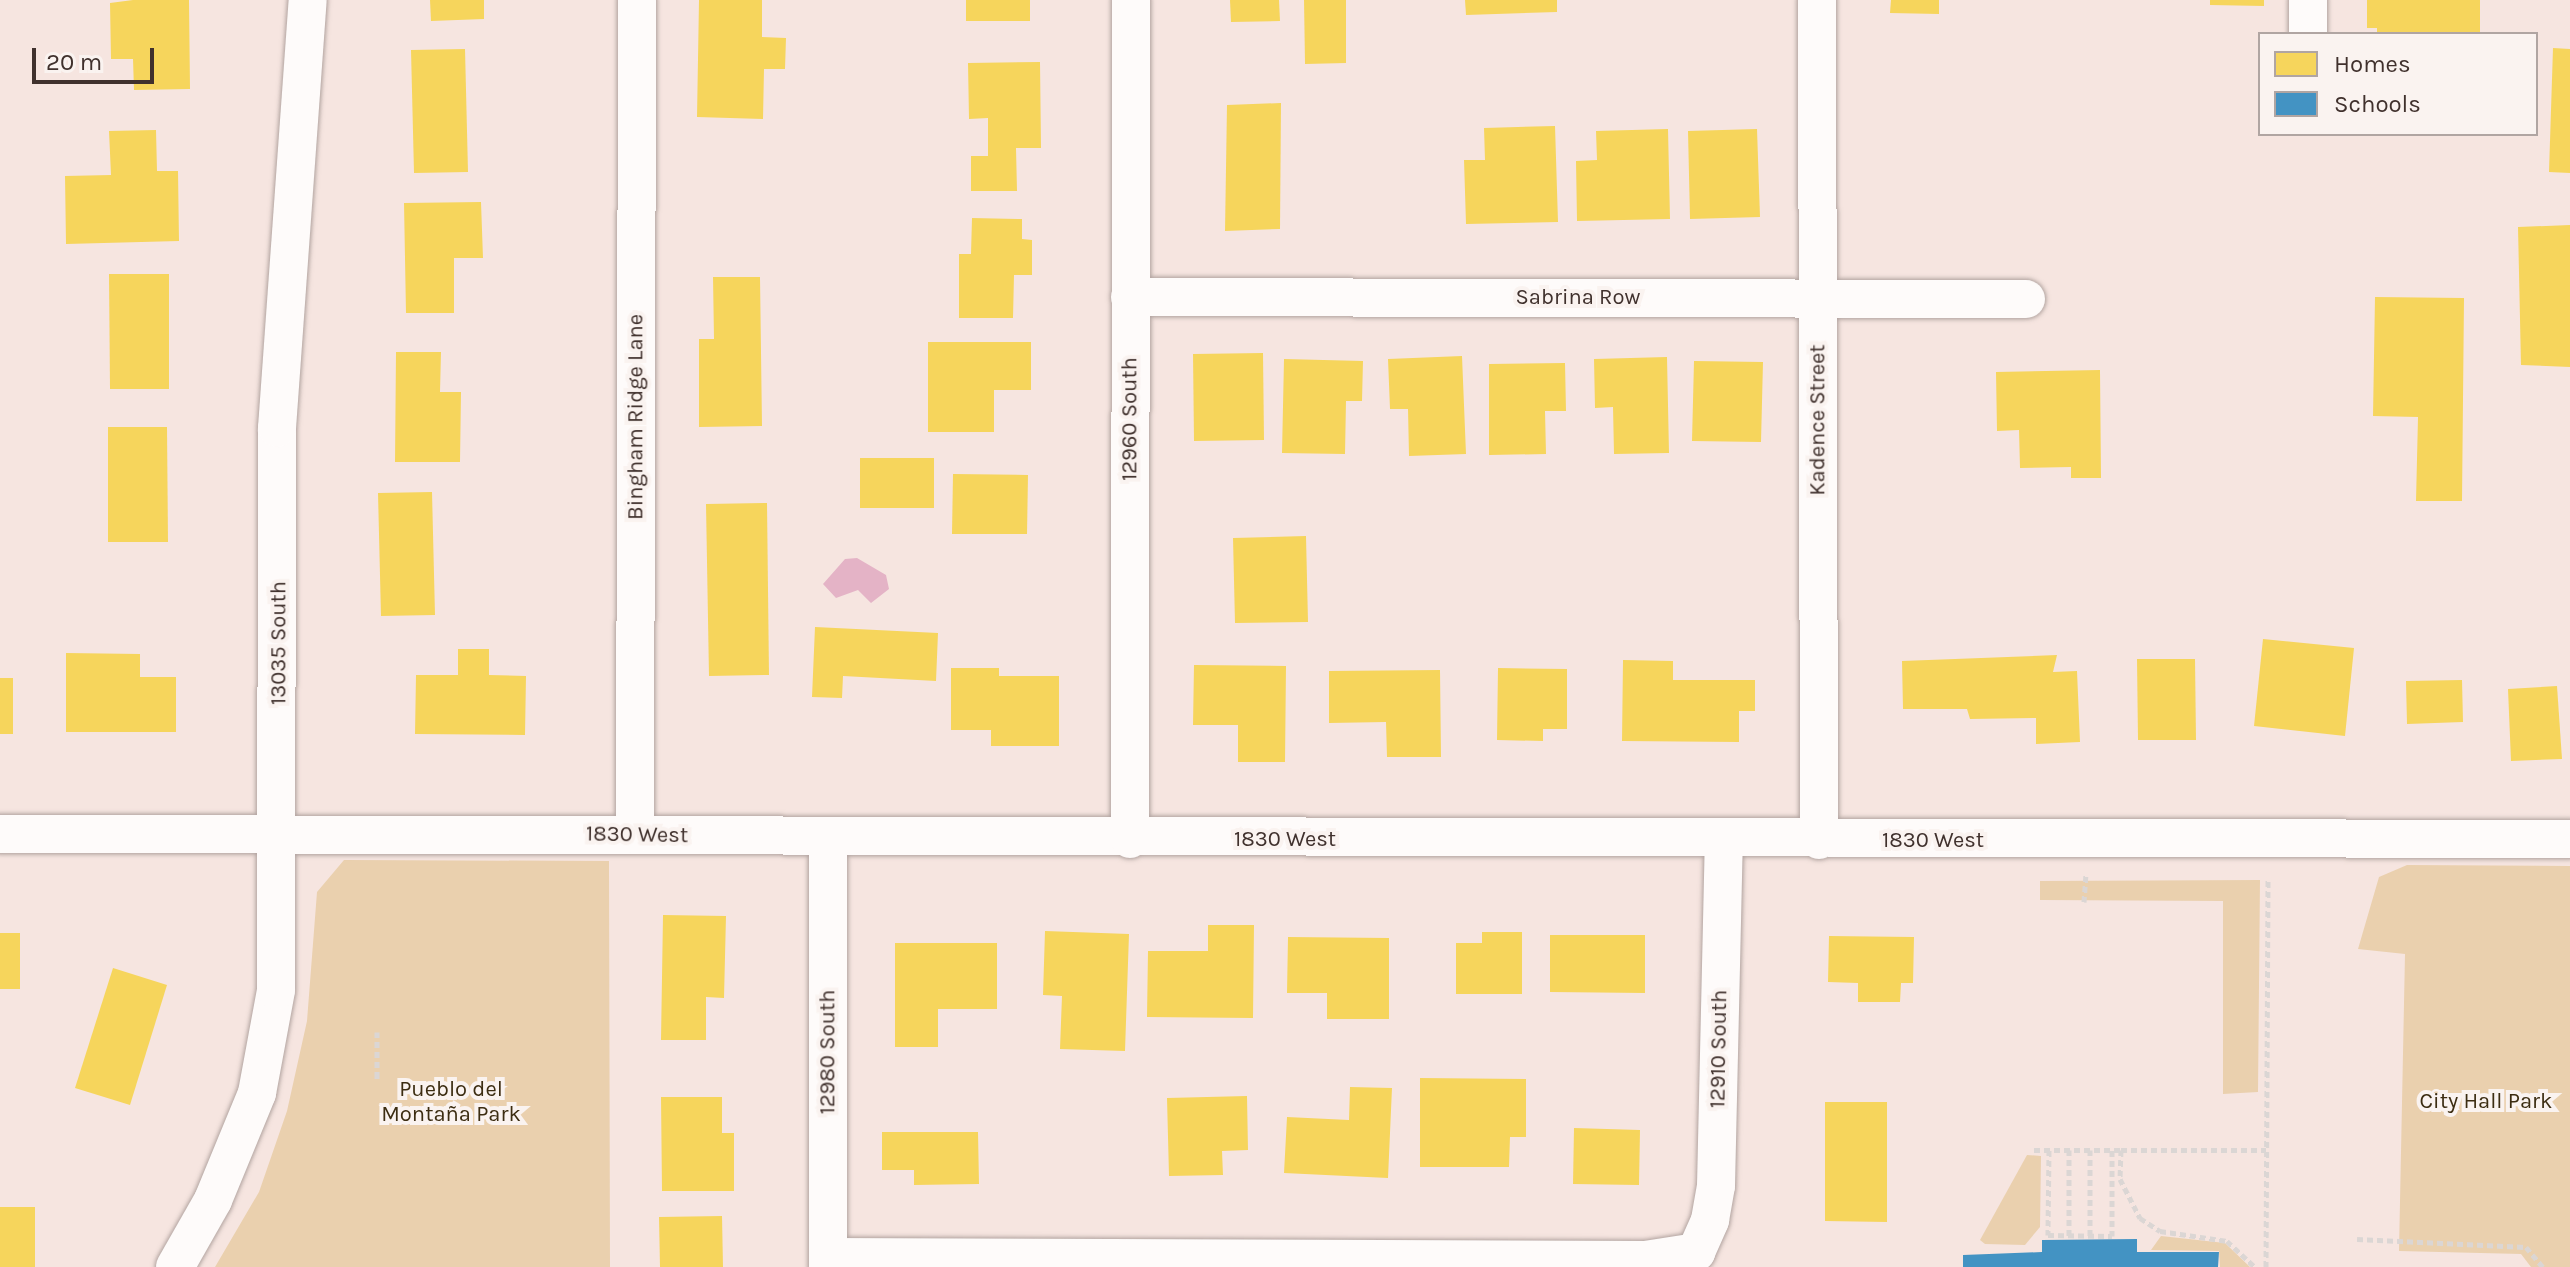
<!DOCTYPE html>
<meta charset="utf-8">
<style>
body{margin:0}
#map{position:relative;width:2570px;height:1267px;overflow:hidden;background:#f6e5e0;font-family:Karla,sans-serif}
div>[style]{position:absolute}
.green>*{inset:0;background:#ead0ae}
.water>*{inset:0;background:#e4b3c6}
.homes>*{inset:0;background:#f6d55c}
.schools>*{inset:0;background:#4393c3}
.path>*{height:5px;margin-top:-2.5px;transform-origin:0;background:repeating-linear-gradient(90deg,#dbd6d4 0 6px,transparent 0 10px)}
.roads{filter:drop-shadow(0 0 2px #b2a4a0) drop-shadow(0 0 2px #b2a4a0)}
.street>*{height:38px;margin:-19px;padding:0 19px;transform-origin:19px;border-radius:19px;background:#fefbfa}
span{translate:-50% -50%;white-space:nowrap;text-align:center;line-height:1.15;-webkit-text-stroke:8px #faf3f0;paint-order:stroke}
.street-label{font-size:22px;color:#40312d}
.park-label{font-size:22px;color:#3c2d12}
.legend{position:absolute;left:2258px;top:32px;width:280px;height:104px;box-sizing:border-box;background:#faf3f0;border:2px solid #b0a5a2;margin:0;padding:10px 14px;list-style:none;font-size:24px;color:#40312d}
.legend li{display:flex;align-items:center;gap:16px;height:40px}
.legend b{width:40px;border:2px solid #b0a5a2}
.scale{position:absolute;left:32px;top:48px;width:122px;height:36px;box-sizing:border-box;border:4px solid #40312d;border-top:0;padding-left:10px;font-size:24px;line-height:28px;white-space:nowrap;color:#40312d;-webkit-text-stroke:6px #faf3f0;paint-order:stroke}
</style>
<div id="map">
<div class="green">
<div style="clip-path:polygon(344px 860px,609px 861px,610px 1267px,215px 1267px,259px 1192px,287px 1111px,307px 1021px,317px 892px)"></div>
<div style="clip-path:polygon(2407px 865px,2570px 866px,2570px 1267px,2531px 1267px,2521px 1254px,2399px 1251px,2405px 954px,2358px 949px,2379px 877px)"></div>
<div style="clip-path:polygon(2260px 880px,2258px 1092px,2223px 1094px,2223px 901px,2040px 900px,2040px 881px)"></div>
<div style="clip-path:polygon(2027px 1155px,2041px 1156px,2040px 1227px,2025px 1245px,1985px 1244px,1980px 1240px)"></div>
<div style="clip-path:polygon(2161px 1236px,2225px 1243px,2250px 1267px,2220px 1267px,2219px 1251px,2151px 1250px)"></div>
</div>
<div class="water">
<div style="clip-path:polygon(857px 558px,886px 575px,889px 589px,871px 603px,858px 590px,836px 598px,823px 584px,845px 559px)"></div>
</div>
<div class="homes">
<div style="clip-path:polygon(133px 0,189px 0,190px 89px,134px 90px,133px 59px,111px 59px,110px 3px)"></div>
<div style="clip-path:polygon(430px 0,484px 0,484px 19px,431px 21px)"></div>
<div style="clip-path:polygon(699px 0,762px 0,762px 37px,786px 38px,785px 69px,764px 69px,763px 119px,697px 117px)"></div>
<div style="clip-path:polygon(966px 0,1030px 0,1030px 21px,966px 21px)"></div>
<div style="clip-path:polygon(1230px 0,1279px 0,1280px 21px,1231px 22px)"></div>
<div style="clip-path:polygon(1304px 0,1346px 0,1346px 63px,1305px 64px)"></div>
<div style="clip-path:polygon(1465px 0,1557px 0,1557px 12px,1466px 15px)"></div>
<div style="clip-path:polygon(1891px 0,1939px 0,1939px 14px,1890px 13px)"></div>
<div style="clip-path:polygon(2210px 0,2264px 0,2264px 6px,2210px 5px)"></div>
<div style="clip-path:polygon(2367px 0,2480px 0,2480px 34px,2377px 34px,2377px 28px,2367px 28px)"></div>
<div style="clip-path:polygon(2553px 48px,2570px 49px,2570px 173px,2549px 172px)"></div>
<div style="clip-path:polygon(465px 49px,468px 172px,414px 173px,411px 50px)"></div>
<div style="clip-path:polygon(1040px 62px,1041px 148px,1016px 148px,1017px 191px,971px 191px,971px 156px,988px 156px,988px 118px,969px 119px,968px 63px)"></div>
<div style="clip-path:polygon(1281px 103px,1280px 229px,1225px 231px,1227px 105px)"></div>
<div style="clip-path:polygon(1555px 126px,1558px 222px,1466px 224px,1464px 160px,1485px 160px,1484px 128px)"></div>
<div style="clip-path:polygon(1668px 129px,1670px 219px,1577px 221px,1576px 161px,1597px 160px,1596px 131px)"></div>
<div style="clip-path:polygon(1757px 129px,1760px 217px,1690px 219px,1688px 131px)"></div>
<div style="clip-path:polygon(156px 130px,157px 171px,178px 171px,179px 241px,66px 244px,65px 176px,111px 175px,109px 131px)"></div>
<div style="clip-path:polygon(481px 202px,483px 258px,454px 258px,454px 313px,406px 313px,404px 203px)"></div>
<div style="clip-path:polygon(972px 218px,1022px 219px,1022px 239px,1032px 240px,1032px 275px,1014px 275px,1013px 318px,959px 318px,959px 254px,971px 254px)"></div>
<div style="clip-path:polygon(2570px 225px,2570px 367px,2521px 365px,2518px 227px)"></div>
<div style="clip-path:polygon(109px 274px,169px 274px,169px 389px,110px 389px)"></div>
<div style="clip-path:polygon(713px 277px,760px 277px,762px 426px,699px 427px,699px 339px,714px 339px)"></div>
<div style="clip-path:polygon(2375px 297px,2464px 298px,2462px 501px,2416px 501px,2418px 417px,2373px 416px)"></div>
<div style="clip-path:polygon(928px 342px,1031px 342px,1031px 390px,994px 390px,994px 432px,928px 432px)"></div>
<div style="clip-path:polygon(396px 352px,441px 352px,440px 392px,461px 392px,460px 462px,395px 462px)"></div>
<div style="clip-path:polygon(1263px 353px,1264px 440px,1194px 441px,1193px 354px)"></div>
<div style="clip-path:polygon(1462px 356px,1466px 454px,1409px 456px,1408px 409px,1390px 409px,1388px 359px)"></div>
<div style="clip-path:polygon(1667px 357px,1669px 453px,1614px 454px,1613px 407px,1595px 408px,1594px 359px)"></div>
<div style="clip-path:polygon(1284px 359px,1363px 361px,1362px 401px,1346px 401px,1345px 454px,1282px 453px)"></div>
<div style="clip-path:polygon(1694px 361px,1763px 362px,1761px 442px,1692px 441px)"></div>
<div style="clip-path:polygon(1565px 363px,1566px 411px,1545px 411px,1546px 454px,1489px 455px,1489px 364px)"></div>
<div style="clip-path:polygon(2100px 370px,2101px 478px,2071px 478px,2071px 467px,2020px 468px,2019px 430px,1997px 431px,1996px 372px)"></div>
<div style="clip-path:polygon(108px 427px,167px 427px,168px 542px,108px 542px)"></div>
<div style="clip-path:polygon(860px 458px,934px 458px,934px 508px,860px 508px)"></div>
<div style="clip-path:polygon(953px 474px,1028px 475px,1027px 534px,952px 534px)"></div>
<div style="clip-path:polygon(432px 492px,435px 615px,381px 616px,378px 493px)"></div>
<div style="clip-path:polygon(767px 503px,769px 675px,709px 676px,706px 504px)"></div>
<div style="clip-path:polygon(1306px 536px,1308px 622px,1235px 623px,1233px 538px)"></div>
<div style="clip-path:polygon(815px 627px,938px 633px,936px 681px,843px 676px,842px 698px,812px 697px)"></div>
<div style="clip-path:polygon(2263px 639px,2354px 648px,2345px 736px,2254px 726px)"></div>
<div style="clip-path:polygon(458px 649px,489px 649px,489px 675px,526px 676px,525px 735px,415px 734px,416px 675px,458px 675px)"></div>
<div style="clip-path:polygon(66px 653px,140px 654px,140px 677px,176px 677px,176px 732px,66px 732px)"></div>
<div style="clip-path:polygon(2057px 655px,2053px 672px,2077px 671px,2080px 742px,2036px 744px,2036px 718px,1970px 719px,1967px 709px,1903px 709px,1902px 661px)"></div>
<div style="clip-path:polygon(2137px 659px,2195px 659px,2196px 740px,2138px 740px)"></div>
<div style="clip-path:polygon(1623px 660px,1673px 661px,1673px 680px,1755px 680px,1755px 711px,1739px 711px,1739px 742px,1622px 741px)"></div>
<div style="clip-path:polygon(1194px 665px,1286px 666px,1285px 762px,1238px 762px,1238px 725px,1193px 725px)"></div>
<div style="clip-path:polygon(951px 668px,999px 668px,999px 676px,1059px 676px,1059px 746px,991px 746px,991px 730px,951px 730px)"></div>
<div style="clip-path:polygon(1498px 668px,1567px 669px,1567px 729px,1543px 729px,1543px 741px,1497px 740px)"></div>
<div style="clip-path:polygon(1440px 670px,1441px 757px,1387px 757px,1386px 722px,1329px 723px,1329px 671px)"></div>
<div style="clip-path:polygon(0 678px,13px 678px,13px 734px,0 734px)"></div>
<div style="clip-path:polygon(2462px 680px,2463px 722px,2407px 724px,2406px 681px)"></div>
<div style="clip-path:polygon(2557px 686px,2562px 759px,2511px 761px,2508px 689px)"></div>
<div style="clip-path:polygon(663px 915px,726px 916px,724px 998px,706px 997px,706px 1040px,661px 1040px)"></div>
<div style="clip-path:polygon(1208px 925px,1254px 925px,1253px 1018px,1147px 1017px,1148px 951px,1208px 951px)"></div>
<div style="clip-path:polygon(1045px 931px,1129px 934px,1125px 1051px,1060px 1049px,1062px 996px,1043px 995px)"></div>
<div style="clip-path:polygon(1482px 932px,1522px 932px,1522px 994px,1456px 994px,1456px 943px,1482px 943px)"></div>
<div style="clip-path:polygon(0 933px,20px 933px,20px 989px,0 989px)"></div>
<div style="clip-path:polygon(1550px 935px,1645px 935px,1645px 993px,1550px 992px)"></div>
<div style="clip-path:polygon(1829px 936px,1914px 937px,1913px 983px,1901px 983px,1900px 1002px,1858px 1002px,1858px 983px,1828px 982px)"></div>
<div style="clip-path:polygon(1288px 937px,1389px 938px,1389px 1019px,1327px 1019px,1327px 993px,1287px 993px)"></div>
<div style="clip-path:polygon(895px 943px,997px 943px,997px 1009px,938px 1009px,938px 1047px,895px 1047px)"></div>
<div style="clip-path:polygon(113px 968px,167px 985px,130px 1105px,75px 1088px)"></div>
<div style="clip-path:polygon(1420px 1078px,1526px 1079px,1526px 1137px,1510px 1137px,1509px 1167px,1420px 1167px)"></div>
<div style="clip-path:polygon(1350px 1087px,1392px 1088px,1388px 1178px,1284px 1173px,1287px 1117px,1349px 1120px)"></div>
<div style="clip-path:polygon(1247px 1096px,1248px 1150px,1222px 1151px,1223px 1175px,1169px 1176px,1167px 1098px)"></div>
<div style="clip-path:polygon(661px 1097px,722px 1097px,722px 1133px,734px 1133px,734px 1191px,662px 1191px)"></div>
<div style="clip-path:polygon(1825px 1102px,1887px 1102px,1887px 1222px,1825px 1221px)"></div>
<div style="clip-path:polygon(1574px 1128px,1640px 1130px,1639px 1185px,1573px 1184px)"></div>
<div style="clip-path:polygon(882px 1132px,978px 1132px,979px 1184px,914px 1185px,914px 1170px,882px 1170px)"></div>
<div style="clip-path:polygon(0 1207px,35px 1207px,35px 1267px,0 1267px)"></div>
<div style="clip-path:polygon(722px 1216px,723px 1267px,660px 1267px,659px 1217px)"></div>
</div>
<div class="schools">
<div style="clip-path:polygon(2137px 1239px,2137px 1252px,2219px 1252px,2218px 1267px,1963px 1267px,1963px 1255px,2042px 1252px,2042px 1240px)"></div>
</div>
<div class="path">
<div style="left:2084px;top:902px;width:27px;rotate:-86deg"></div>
<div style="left:377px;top:1032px;width:48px;rotate:90deg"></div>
<div style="left:2034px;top:1150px;width:87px"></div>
<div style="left:2121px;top:1150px;width:29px;rotate:92deg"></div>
<div style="left:2120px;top:1179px;width:44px;rotate:62.9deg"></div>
<div style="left:2140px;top:1218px;width:24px;rotate:33deg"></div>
<div style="left:2160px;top:1231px;width:68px;rotate:8.5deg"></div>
<div style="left:2227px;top:1241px;width:38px;rotate:43deg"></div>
<div style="left:2049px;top:1150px;width:85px;rotate:90.7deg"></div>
<div style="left:2048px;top:1235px;width:64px;rotate:0.9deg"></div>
<div style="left:2112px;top:1236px;width:86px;rotate:-90deg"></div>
<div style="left:2069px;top:1150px;width:86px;rotate:90deg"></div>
<div style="left:2090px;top:1150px;width:86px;rotate:90deg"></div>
<div style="left:2121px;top:1150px;width:145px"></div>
<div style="left:2357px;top:1239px;width:169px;rotate:2.7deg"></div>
<div style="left:2526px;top:1247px;width:26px;rotate:50deg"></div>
<div style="left:2266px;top:1267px;width:389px;rotate:-89.7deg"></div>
</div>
<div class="roads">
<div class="street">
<div style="left:1817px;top:0;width:840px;rotate:89.86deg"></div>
<div style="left:2308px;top:0;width:34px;rotate:90deg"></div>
<div style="left:1130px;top:297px;width:896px;rotate:0.13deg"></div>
<div style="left:0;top:834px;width:2570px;rotate:0.11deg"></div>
<div style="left:635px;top:834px;width:834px;rotate:-89.86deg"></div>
<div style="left:1130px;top:839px;width:839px;rotate:-89.93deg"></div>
<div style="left:828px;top:1257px;width:817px;rotate:0.21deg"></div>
<div style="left:1645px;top:1260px;width:52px;rotate:-8.9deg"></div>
<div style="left:1696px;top:1252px;width:35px;rotate:-66deg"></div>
<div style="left:1710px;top:1220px;width:35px;rotate:-80deg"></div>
<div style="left:1716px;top:1186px;width:344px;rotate:-88.7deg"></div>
<div style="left:175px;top:1267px;width:77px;rotate:-60.4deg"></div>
<div style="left:213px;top:1200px;width:116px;rotate:-67.6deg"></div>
<div style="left:257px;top:1093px;width:105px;rotate:-79.5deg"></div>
<div style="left:276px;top:990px;width:562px;rotate:-89.9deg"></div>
<div style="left:277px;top:428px;width:429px;rotate:-85.9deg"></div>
<div style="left:828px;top:1267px;width:430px;rotate:-90deg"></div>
</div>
</div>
<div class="street-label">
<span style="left:1578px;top:298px">Sabrina Row</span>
<span style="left:636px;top:417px;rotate:-90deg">Bingham Ridge Lane</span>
<span style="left:1130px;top:419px;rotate:-90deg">12960 South</span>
<span style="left:1818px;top:420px;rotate:-90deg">Kadence Street</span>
<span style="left:279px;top:643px;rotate:-90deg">13035 South</span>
<span style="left:637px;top:835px;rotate:1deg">1830 West</span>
<span style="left:1285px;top:840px">1830 West</span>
<span style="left:1933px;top:841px">1830 West</span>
<span style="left:1719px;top:1049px;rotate:-89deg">12910 South</span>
<span style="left:828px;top:1052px;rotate:-90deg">12980 South</span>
</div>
<div class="park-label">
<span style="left:451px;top:1102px">Pueblo del<br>Montaña Park</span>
<span style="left:2486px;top:1102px">City Hall Park</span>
</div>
<ul class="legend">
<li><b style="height:22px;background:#f6d55c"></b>Homes</li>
<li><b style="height:22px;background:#4393c3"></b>Schools</li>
</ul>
<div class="scale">20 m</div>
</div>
